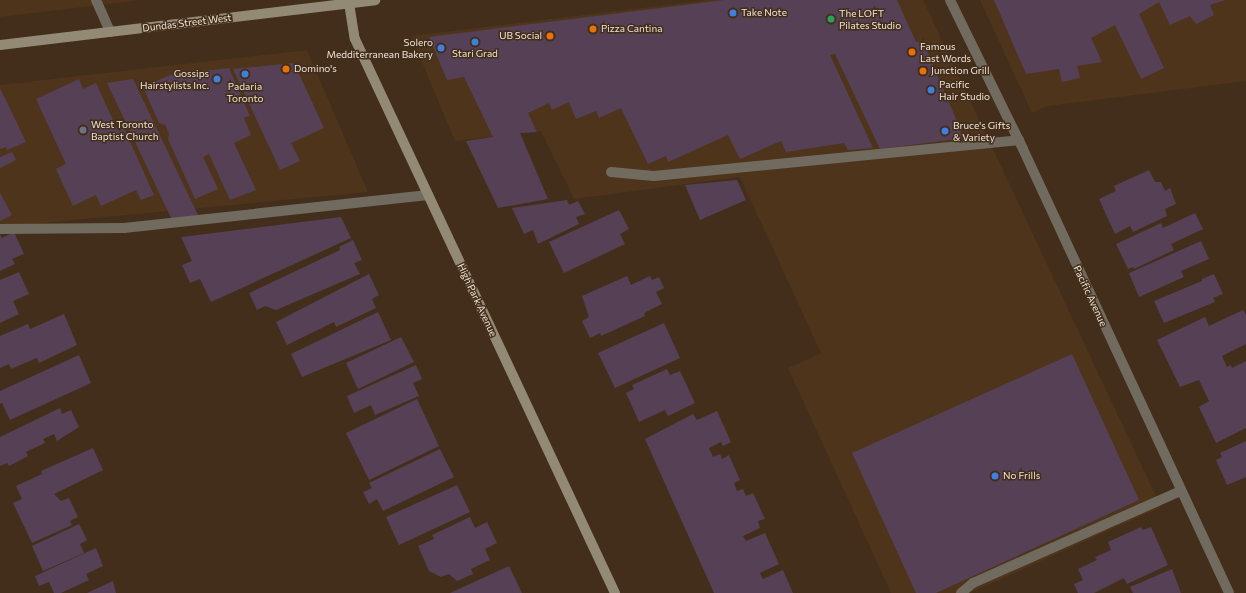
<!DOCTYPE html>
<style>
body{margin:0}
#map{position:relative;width:1246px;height:593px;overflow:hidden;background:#422e1a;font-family:Commissioner,sans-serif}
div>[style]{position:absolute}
.built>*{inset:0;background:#4e341b}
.building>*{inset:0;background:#564056}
.lane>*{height:10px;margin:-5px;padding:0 5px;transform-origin:5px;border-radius:5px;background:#706b5e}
.street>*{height:10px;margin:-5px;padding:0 5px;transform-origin:5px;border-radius:5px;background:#706b5e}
.secondary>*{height:10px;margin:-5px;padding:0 5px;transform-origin:5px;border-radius:5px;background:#928a75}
.dots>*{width:11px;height:11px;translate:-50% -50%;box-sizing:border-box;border:2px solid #422e1a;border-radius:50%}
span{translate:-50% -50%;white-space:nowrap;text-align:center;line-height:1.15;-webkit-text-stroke:3px #422e1a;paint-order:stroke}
.poi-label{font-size:10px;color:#f0e3d7}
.left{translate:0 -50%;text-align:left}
.right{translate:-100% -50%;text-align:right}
.street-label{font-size:10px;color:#f0e3d7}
</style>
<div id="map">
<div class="built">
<div style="clip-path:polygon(0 0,142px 0,0 17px)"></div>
<div style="clip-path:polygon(707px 0,923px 0,1161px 507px,970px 593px,891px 593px,788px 368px,821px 353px,740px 177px,574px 199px,541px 131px,455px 141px,411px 36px)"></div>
<div style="clip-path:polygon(980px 0,1246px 0,1246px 81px,1048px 106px,1032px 113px)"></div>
<div style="clip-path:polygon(307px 50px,368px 192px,0 227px,0 85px)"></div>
</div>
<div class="building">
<div style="clip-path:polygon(724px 0,897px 0,916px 42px,923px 41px,964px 138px,880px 149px,835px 54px,830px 55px,873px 148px,848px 150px,844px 143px,786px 152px,781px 141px,740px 159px,728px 135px,668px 162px,666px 156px,648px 164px,621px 108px,599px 118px,596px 111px,576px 119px,569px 102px,552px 110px,549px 103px,528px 113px,537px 132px,520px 133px,548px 199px,498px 208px,466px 141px,493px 137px,464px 77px,447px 80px,429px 37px)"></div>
<div style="clip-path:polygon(994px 0,1226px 0,1210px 5px,1214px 15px,1196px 24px,1190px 16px,1170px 25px,1159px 2px,1139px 14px,1164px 68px,1141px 79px,1115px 25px,1091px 38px,1102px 62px,1077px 66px,1080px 78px,1062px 82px,1059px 69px,1026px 74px)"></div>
<div style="clip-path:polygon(294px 63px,324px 128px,291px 143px,300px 161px,280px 170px,233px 69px)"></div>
<div style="clip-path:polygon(229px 68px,250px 116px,244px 118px,251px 135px,234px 143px,256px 190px,230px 200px,209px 154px,203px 157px,218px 189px,195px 199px,168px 139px,169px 134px,165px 125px,159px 123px,143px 87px,170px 75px)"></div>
<div style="clip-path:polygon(79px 79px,83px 89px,96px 83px,118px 131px,124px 128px,154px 195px,141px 200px,136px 190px,101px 206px,96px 195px,73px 206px,56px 169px,66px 164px,36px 99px)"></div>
<div style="clip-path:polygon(133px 79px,199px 217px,173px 222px,107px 83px)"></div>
<div style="clip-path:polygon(0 88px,26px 142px,7px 150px,6px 147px,0 149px)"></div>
<div style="clip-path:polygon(12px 152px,16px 160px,0 168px,0 157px)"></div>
<div style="clip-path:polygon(1149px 170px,1155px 182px,1161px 182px,1165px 191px,1170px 188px,1176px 204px,1165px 209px,1167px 216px,1133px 232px,1130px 226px,1115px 234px,1099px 199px,1116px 191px,1114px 186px)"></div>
<div style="clip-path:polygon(737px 180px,746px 200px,700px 220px,685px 185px)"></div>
<div style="clip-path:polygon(0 193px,12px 215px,0 221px)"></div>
<div style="clip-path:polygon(567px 200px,569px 205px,578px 201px,585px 214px,576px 217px,579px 224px,538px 244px,533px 230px,524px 234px,512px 208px)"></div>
<div style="clip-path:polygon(619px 210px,629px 229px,620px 234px,625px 244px,564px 273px,549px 242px)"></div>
<div style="clip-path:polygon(1195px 213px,1203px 229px,1171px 244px,1174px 250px,1134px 269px,1133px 267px,1128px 269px,1116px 244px,1161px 223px,1163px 228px)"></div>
<div style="clip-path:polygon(341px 217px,351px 238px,211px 302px,200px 279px,190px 283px,182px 265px,192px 261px,181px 237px)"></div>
<div style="clip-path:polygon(14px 232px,24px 254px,12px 259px,15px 264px,0 271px,0 234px,2px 238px)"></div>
<div style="clip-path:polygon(353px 240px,362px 260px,354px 263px,360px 274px,276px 310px,265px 306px,257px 310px,249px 293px,340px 250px,339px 247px)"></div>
<div style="clip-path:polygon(1201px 241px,1209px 259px,1181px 271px,1184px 277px,1139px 297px,1129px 273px)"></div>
<div style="clip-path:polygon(19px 272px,29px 294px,13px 301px,19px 314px,0 323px,0 280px)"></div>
<div style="clip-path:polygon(369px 274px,379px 295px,372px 299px,376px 308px,336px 327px,334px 322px,287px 345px,276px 322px)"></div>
<div style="clip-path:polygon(1214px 274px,1223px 294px,1213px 298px,1215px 302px,1164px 323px,1154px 301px,1202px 281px,1202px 279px)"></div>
<div style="clip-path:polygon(627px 276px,631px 285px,650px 276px,652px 280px,659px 277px,664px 288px,656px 292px,662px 304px,644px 313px,645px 316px,601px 336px,600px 333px,590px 338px,582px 321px,589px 317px,582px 296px)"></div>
<div style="clip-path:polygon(1243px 310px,1246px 315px,1246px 344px,1222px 356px,1227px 367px,1231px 365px,1232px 368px,1246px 361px,1246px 428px,1216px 443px,1199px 407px,1209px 401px,1199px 380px,1180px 387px,1157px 340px,1205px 317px,1209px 326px)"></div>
<div style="clip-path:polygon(378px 312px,391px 340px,302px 377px,291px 354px)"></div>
<div style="clip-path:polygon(64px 314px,77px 345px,39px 363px,37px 358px,11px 369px,9px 364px,0 368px,0 336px,28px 324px,30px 329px)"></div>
<div style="clip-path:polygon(664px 323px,680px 358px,615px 388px,598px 353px)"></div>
<div style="clip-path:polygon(401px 337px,414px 362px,358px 389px,346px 363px)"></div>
<div style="clip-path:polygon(1072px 354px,1139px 500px,936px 593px,916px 593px,852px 453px)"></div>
<div style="clip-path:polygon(79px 355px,91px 383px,10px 420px,2px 403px,0 404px,0 391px)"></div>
<div style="clip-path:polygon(416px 365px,422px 379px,413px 383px,419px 396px,375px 415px,371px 405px,354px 413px,347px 396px)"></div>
<div style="clip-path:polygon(667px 369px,670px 375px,680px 371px,695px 403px,668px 416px,665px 410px,639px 422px,626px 393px,634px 389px,632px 385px)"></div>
<div style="clip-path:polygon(417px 399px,439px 446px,369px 480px,346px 433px)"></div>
<div style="clip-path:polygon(60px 408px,62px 414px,71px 410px,79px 427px,57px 441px,54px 434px,43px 439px,45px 443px,26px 452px,28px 456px,9px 466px,7px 463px,0 466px,0 437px)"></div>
<div style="clip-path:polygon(717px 411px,731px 442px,723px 446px,721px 442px,709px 448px,713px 457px,720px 454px,722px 459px,729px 455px,740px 480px,734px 483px,737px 491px,743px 489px,746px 496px,753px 493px,765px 519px,758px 521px,760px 528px,743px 536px,746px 541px,765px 533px,779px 564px,760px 573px,763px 579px,783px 570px,793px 593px,714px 593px,645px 439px,693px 414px,697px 420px)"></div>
<div style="clip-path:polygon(1246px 441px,1246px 477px,1227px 485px,1216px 460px,1222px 457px,1220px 453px)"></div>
<div style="clip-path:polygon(93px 448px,103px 470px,54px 494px,61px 501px,69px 498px,78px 517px,70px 521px,72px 525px,32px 543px,13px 503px,22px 499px,16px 486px,42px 474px,41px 471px)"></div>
<div style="clip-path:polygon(440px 449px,454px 477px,383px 511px,377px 499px,369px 504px,363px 492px,372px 488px,369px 483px)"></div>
<div style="clip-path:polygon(457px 485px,470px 512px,399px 545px,386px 517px)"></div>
<div style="clip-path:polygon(470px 517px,475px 528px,487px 522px,497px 543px,485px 549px,490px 560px,471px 569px,473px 574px,457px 581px,449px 574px,441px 577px,429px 571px,418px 546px,434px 539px,432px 535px)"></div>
<div style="clip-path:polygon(79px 524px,87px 540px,80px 544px,84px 553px,43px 571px,32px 546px)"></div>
<div style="clip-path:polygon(1141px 527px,1143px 530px,1151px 527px,1168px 565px,1127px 584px,1124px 578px,1094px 593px,1078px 593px,1074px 584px,1083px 580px,1078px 569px,1097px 560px,1095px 557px,1111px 550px,1108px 542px)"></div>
<div style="clip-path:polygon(96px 548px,103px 566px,86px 574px,89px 580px,61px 593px,54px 593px,49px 582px,39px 586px,35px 576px)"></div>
<div style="clip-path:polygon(509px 566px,522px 593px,450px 593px)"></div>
<div style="clip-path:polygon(1172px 569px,1181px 593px,1133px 593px,1130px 587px)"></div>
<div style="clip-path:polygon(113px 581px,116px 593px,87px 593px)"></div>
</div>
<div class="lane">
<div style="left:611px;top:172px;width:43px;rotate:5.3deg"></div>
<div style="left:654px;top:176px;width:367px;rotate:-5.6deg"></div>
<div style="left:0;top:229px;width:124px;rotate:-0.5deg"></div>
<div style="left:124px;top:228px;width:306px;rotate:-6.2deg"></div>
<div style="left:961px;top:593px;width:16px;rotate:-40deg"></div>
<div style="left:973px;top:583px;width:227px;rotate:-23.9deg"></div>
</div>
<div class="street">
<div style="left:96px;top:0;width:35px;rotate:66deg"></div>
<div style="left:950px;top:0;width:166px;rotate:63.9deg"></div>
<div style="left:1023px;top:149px;width:489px;rotate:65.1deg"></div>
</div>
<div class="secondary">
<div style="left:349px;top:3px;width:36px;rotate:81deg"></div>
<div style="left:355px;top:39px;width:612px;rotate:64.86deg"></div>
<div style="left:0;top:45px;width:378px;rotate:-6.8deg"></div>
</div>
<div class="dots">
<div style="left:733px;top:13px;background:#3f7fe0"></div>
<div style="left:831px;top:19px;background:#2e9e5b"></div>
<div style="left:593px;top:29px;background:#e8710a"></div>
<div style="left:550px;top:36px;background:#e8710a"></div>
<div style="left:475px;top:42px;background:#3f7fe0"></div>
<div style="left:441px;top:48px;background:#3f7fe0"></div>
<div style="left:912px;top:52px;background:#e8710a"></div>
<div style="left:286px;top:69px;background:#e8710a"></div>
<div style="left:923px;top:71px;background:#e8710a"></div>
<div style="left:245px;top:74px;background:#3f7fe0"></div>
<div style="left:217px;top:79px;background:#3f7fe0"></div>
<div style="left:931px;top:90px;background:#3f7fe0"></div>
<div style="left:83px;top:130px;background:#6b7280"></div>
<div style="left:945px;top:131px;background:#3f7fe0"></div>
<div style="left:995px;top:476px;background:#3f7fe0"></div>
</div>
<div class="poi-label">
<span class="left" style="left:741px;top:13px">Take Note</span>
<span class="left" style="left:839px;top:19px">The LOFT<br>Pilates Studio</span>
<span class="left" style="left:601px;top:29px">Pizza Cantina</span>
<span class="right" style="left:542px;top:36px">UB Social</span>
<span class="right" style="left:433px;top:48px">Solero<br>Medditerranean Bakery</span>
<span class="left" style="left:920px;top:52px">Famous<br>Last Words</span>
<span style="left:475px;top:54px">Stari Grad</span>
<span class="left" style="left:294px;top:69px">Domino's</span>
<span class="left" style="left:931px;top:71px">Junction Grill</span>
<span class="right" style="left:209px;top:79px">Gossips<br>Hairstylists Inc.</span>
<span class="left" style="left:939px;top:90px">Pacific<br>Hair Studio</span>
<span style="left:245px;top:92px">Padaria<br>Toronto</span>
<span class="left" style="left:91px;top:130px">West Toronto<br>Baptist Church</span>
<span class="left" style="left:953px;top:131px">Bruce's Gifts<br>&amp; Variety</span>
<span class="left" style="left:1003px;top:476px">No Frills</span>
</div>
<div class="street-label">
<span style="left:187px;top:23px;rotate:-7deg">Dundas Street West</span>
<span style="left:1090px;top:296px;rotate:65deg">Pacific Avenue</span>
<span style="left:477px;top:300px;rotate:65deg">High Park Avenue</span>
</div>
</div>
